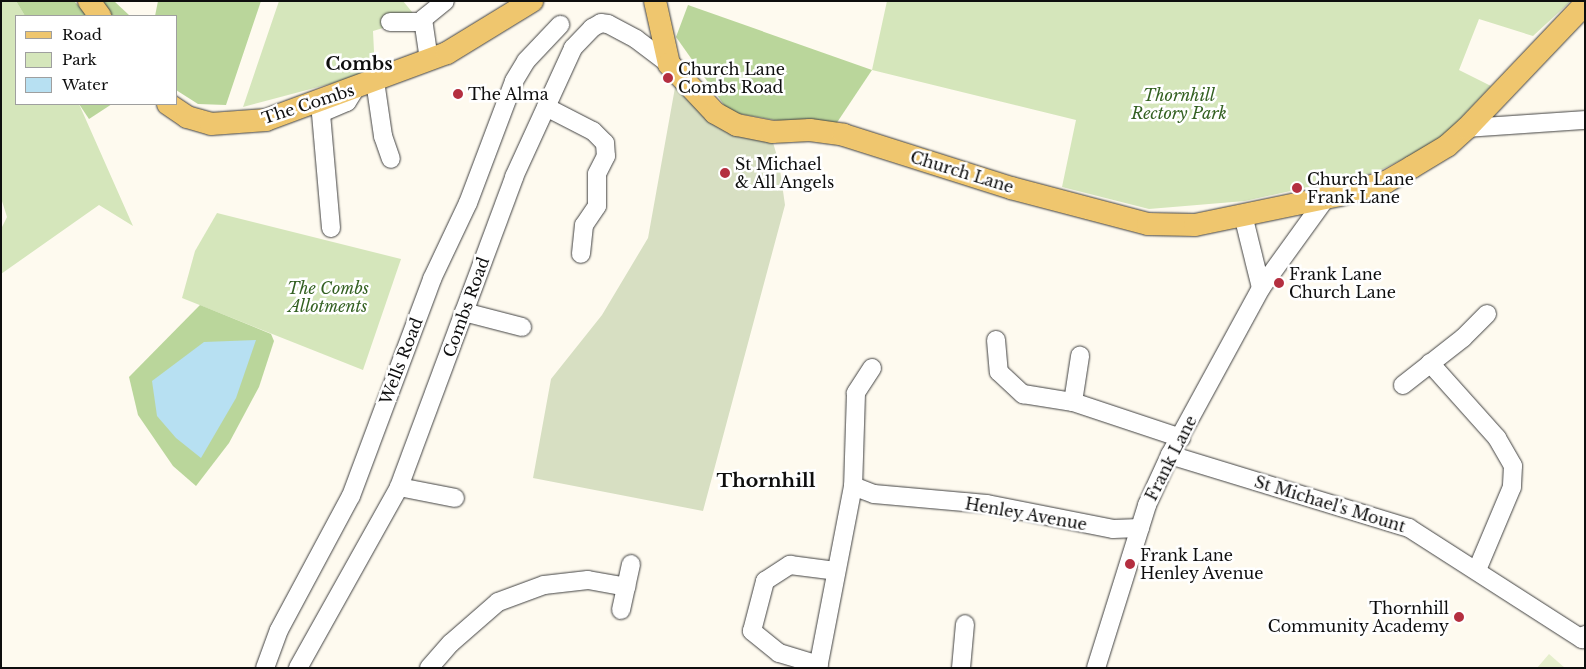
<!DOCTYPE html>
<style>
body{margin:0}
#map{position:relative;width:1586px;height:669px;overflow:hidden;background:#fefaef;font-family:"Libre Baskerville",serif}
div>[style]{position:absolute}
.green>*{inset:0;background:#d5e6bb}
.forest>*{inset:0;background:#bad69b}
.cemetery>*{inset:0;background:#d7dfc2}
.pitch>*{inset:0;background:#e5eecc}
.water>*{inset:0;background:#b7e0f2}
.roads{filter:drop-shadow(0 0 1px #414141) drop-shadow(0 0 1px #414141)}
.minor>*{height:18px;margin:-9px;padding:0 9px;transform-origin:9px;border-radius:9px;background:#fff}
.major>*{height:22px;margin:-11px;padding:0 11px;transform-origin:11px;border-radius:11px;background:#efc66e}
.dots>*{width:14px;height:14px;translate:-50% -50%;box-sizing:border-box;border:2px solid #fff;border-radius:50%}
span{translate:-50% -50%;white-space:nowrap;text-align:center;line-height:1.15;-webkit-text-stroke:5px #fff;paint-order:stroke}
.poi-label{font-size:16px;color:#0e0e0e}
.left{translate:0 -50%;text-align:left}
.right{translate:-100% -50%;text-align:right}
.park-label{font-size:16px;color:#346122;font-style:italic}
.street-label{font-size:16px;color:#0e0e0e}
.neighbourhood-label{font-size:18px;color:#0e0e0e;font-weight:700}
.quarter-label{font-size:19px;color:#0e0e0e;font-weight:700}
.frame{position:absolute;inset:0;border:2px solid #0e0e0e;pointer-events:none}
.legend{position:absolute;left:15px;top:15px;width:162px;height:90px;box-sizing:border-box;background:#fff;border:1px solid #9f9f9f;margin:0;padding:6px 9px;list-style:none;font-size:15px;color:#0e0e0e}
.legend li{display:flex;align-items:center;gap:10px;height:25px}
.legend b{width:25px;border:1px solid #9f9f9f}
</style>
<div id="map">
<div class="green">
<div style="clip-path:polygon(1px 1px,16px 1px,25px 16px,16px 16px,16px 104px,79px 104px,133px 226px,99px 205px,1px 274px,1px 229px,7px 217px,1px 198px)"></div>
<div style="clip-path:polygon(279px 1px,403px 1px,417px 18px,373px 31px,375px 72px,243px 107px)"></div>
<div style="clip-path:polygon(887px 1px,1571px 1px,1533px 36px,1479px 19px,1459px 70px,1491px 86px,1439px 141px,1377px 172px,1245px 201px,1149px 209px,1062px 187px,1076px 120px,872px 70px)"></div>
<div style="clip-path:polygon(217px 213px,401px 259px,363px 370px,182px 298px,195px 251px)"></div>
</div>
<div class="forest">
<div style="clip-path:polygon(16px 1px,74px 1px,89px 16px,25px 16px)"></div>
<div style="clip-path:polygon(96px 1px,114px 1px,130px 16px,109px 16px)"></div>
<div style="clip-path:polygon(158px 1px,261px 1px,226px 105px,198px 104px,176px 90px,176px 16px,155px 16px)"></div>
<div style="clip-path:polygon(688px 5px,872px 70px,832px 130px,729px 112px,676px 37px)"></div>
<div style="clip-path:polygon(79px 104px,112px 104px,89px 119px)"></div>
<div style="clip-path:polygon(200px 305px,271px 334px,274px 341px,259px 387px,229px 443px,196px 486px,173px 466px,138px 415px,129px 377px)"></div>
</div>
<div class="cemetery">
<div style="clip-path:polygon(676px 82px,772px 139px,779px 163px,785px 205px,703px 511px,533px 478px,551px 379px,602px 315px,648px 238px)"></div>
</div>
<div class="pitch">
<div style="clip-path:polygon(1549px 654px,1565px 668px,1537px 668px)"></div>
</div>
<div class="water">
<div style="clip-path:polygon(256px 340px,236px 398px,201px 458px,176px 438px,157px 416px,152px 381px,204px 342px)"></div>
</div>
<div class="roads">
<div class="minor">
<div style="left:390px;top:22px;width:32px"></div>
<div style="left:429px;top:60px;width:41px;rotate:-98.3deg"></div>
<div style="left:423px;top:19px;width:28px;rotate:-39deg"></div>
<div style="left:375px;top:81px;width:56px;rotate:81.7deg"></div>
<div style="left:383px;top:136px;width:24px;rotate:71deg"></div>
<div style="left:546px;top:107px;width:53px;rotate:27.1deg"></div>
<div style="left:593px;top:131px;width:17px;rotate:45deg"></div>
<div style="left:605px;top:143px;width:13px;rotate:86deg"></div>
<div style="left:606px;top:156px;width:20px;rotate:117deg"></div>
<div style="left:597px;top:174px;width:32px;rotate:90deg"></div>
<div style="left:597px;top:206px;width:23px;rotate:124deg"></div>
<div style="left:584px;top:225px;width:29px;rotate:96deg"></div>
<div style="left:1467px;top:128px;width:118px;rotate:-3.9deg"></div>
<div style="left:1243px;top:215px;width:75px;rotate:76.1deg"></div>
<div style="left:331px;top:228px;width:115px;rotate:-95deg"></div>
<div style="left:321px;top:113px;width:28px;rotate:-23deg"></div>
<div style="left:347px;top:102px;width:15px;rotate:-58deg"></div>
<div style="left:464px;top:312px;width:60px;rotate:14.5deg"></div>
<div style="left:996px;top:340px;width:32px;rotate:85deg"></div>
<div style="left:999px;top:372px;width:33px;rotate:43deg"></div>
<div style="left:1023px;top:394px;width:51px;rotate:9.1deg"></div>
<div style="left:1073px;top:402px;width:114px;rotate:18.4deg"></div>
<div style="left:1430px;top:363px;width:101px;rotate:48.2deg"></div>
<div style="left:1497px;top:438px;width:32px;rotate:60deg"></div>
<div style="left:1513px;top:466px;width:21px;rotate:93deg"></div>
<div style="left:1512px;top:487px;width:90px;rotate:112.9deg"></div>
<div style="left:872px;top:368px;width:30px;rotate:123deg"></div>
<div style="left:856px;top:393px;width:93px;rotate:91.8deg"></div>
<div style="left:853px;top:486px;width:22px;rotate:21deg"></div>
<div style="left:874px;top:494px;width:113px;rotate:5.1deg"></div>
<div style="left:987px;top:504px;width:128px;rotate:11.2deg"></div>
<div style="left:1113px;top:529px;width:27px;rotate:-2deg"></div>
<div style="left:1403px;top:385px;width:76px;rotate:-38.1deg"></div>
<div style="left:1463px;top:338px;width:34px;rotate:-45deg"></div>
<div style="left:1073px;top:402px;width:47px;rotate:-81.3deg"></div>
<div style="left:1170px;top:455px;width:250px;rotate:17deg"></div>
<div style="left:1409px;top:528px;width:206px;rotate:32.7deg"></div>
<div style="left:1582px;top:639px;width:5px;rotate:-53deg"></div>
<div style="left:399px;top:487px;width:57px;rotate:11.1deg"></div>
<div style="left:621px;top:610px;width:47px;rotate:-77.7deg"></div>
<div style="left:819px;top:665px;width:42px;rotate:-163.3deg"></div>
<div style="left:779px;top:653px;width:35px;rotate:-141deg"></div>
<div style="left:752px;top:631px;width:52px;rotate:-75.4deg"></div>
<div style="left:765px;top:581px;width:30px;rotate:-33deg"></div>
<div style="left:790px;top:565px;width:46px;rotate:7.4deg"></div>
<div style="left:265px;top:668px;width:40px;rotate:-69.8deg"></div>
<div style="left:279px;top:630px;width:152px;rotate:-61.8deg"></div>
<div style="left:351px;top:496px;width:232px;rotate:-69.5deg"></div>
<div style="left:432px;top:279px;width:84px;rotate:-64.7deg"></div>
<div style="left:468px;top:203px;width:130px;rotate:-69.3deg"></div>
<div style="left:514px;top:81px;width:23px;rotate:-59deg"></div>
<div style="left:526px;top:61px;width:50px;rotate:-46.6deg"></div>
<div style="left:298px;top:668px;width:207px;rotate:-60.8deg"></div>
<div style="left:399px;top:487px;width:331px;rotate:-69.6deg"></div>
<div style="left:514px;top:177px;width:142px;rotate:-65.4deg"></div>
<div style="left:573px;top:48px;width:28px;rotate:-46deg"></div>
<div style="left:592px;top:28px;width:10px;rotate:-29deg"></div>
<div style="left:601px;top:23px;width:7px;rotate:8deg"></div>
<div style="left:608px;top:24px;width:32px;rotate:28deg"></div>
<div style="left:636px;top:39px;width:41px;rotate:37.1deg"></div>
<div style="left:429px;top:668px;width:33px;rotate:-49deg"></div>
<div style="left:451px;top:643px;width:62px;rotate:-41.1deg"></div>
<div style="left:498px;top:602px;width:49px;rotate:-20.3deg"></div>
<div style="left:544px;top:585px;width:44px;rotate:-6.5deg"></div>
<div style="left:588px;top:580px;width:39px;rotate:10deg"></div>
<div style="left:818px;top:668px;width:185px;rotate:-79.1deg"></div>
<div style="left:961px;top:668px;width:44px;rotate:-84.8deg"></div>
<div style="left:1096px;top:668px;width:171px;rotate:-72.6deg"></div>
<div style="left:1147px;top:505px;width:55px;rotate:-65.3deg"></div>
<div style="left:1170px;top:455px;width:190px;rotate:-61.4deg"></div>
<div style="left:1261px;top:288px;width:111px;rotate:-54.2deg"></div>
</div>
<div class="major">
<div style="left:89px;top:1px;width:19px;rotate:54deg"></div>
<div style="left:655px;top:1px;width:65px;rotate:77.5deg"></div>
<div style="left:669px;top:64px;width:67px;rotate:46.8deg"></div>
<div style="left:715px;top:113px;width:25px;rotate:29deg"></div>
<div style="left:737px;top:125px;width:36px;rotate:11deg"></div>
<div style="left:772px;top:132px;width:38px;rotate:-3deg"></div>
<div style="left:810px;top:130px;width:34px;rotate:8deg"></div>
<div style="left:844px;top:135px;width:175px;rotate:17.6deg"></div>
<div style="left:1011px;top:188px;width:142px;rotate:14.7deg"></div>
<div style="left:1148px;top:224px;width:47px;rotate:1.2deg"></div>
<div style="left:1195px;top:225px;width:148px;rotate:-11.7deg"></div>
<div style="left:1340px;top:195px;width:48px;rotate:-15.8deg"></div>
<div style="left:1386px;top:182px;width:30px;rotate:-30deg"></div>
<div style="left:1412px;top:167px;width:41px;rotate:-31deg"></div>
<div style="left:1447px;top:146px;width:27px;rotate:-42deg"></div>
<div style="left:1467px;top:128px;width:171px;rotate:-46.4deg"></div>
<div style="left:168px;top:104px;width:23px;rotate:34deg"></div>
<div style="left:187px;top:117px;width:25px;rotate:16deg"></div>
<div style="left:211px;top:124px;width:55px;rotate:-4.2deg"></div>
<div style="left:266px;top:120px;width:193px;rotate:-20.3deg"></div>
<div style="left:447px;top:53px;width:100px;rotate:-31.5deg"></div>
</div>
</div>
<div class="dots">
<div style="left:668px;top:78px;background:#b42f40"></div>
<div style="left:458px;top:94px;background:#b42f40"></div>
<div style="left:725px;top:173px;background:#b42f40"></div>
<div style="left:1297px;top:188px;background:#b42f40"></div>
<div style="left:1279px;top:283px;background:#b42f40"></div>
<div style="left:1130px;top:564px;background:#b42f40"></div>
<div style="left:1459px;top:617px;background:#b42f40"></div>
</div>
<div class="poi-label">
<span class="left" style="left:678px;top:78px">Church Lane<br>Combs Road</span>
<span class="left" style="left:468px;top:94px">The Alma</span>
<span class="left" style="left:735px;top:173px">St Michael<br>&amp; All Angels</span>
<span class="left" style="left:1307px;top:188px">Church Lane<br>Frank Lane</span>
<span class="left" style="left:1289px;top:283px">Frank Lane<br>Church Lane</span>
<span class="left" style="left:1140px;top:564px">Frank Lane<br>Henley Avenue</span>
<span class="right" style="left:1449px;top:617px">Thornhill<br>Community Academy</span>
</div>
<div class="park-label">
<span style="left:1179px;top:104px">Thornhill<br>Rectory Park</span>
<span style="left:328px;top:297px">The Combs<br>Allotments</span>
</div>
<div class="street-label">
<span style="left:308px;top:104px;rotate:-18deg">The Combs</span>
<span style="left:962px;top:172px;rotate:17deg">Church Lane</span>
<span style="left:466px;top:307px;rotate:-70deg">Combs Road</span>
<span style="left:401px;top:361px;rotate:-69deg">Wells Road</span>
<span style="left:1171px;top:458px;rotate:-63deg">Frank Lane</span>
<span style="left:1330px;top:504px;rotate:17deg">St Michael's Mount</span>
<span style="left:1026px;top:514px;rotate:10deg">Henley Avenue</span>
</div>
<div class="neighbourhood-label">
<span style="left:359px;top:64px">Combs</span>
</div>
<div class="quarter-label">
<span style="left:766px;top:481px">Thornhill</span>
</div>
<div class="frame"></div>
<ul class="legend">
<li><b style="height:6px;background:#efc66e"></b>Road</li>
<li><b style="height:14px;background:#d5e6bb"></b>Park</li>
<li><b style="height:14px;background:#b7e0f2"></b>Water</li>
</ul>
</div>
